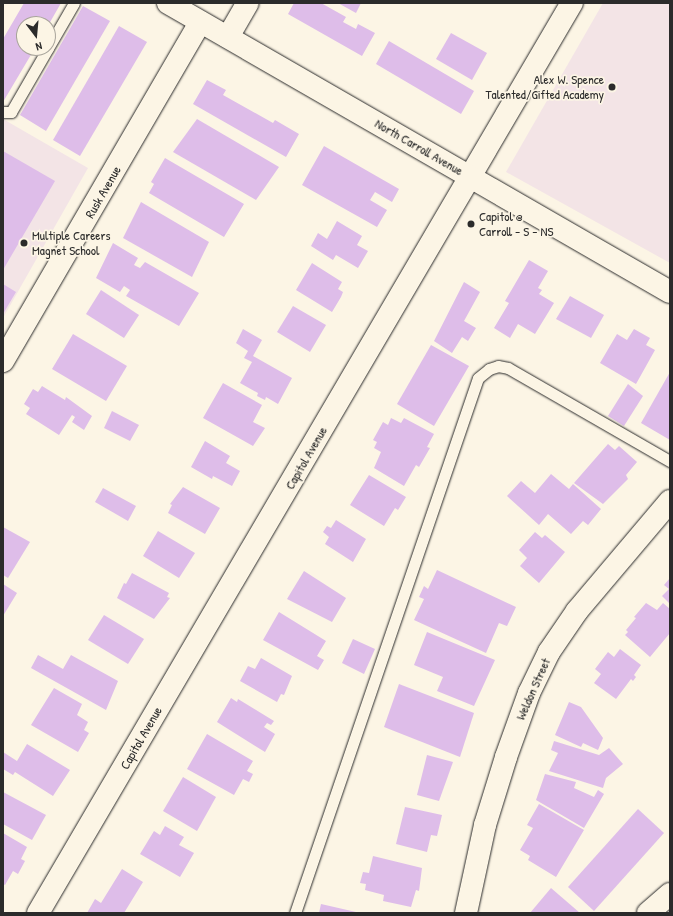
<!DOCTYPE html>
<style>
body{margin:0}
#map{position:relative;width:673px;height:916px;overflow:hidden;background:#fcf5e5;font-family:"Patrick Hand",sans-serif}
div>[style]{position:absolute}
.built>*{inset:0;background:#f3e4e6}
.building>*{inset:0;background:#debde9}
.roads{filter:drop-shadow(0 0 1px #2b2b2b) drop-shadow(0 0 1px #2b2b2b)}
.service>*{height:11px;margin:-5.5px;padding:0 5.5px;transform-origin:5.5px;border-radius:5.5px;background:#fcf5e5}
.minor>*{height:22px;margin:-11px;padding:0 11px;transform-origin:11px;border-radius:11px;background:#fcf5e5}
.tertiary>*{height:22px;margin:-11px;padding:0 11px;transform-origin:11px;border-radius:11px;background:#fcf5e5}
.dots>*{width:11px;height:11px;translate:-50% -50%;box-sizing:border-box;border:2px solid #fcf5e5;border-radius:50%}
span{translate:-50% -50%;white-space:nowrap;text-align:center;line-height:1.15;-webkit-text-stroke:3.5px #fcf5e5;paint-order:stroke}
.poi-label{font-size:13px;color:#2b2b2b}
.right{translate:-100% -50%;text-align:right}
.left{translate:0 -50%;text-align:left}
.street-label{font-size:13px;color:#2b2b2b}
.frame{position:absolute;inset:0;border:4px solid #2b2b2b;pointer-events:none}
.north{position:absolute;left:16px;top:16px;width:40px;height:40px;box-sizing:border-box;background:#fcf5e5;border:1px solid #a8a49b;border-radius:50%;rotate:164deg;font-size:11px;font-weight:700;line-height:16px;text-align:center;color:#2b2b2b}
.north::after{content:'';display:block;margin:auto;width:14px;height:18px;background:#2b2b2b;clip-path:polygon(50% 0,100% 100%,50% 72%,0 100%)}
</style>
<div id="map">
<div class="built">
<div style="clip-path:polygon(603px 3px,670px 3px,670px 263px,506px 172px)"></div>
<div style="clip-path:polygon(3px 119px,88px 168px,3px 318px)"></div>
</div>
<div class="building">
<div style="clip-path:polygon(24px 3px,61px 3px,49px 24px,24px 24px,24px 48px,35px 48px,3px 102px,3px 39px)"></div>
<div style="clip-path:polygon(294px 3px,321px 3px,346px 17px,343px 22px,356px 29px,358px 24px,375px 33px,362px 56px,288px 14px)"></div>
<div style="clip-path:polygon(338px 3px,361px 3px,356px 13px)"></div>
<div style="clip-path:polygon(83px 6px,110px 21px,46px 131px,20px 115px)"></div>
<div style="clip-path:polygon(119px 26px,147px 42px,80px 156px,53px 140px)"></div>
<div style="clip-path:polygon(451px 33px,487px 53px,472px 80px,436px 59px)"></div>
<div style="clip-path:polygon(389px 41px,474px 91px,461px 114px,376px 64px)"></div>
<div style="clip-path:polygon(207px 80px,226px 90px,223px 95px,273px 123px,275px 120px,299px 134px,286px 157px,193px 104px)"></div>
<div style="clip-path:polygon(197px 119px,279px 167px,256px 200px,173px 152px)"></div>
<div style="clip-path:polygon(324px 146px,399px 189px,392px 202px,375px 192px,370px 200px,387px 210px,377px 227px,302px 185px)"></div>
<div style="clip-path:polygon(3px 151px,55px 181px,3px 270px)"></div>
<div style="clip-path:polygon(165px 158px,244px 204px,224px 237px,149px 193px,154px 184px,151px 182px)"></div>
<div style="clip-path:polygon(141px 202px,209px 242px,192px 277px,123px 238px)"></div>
<div style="clip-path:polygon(337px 221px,362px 236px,357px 245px,368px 251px,358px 268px,336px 255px,333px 260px,311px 246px,318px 233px,327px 239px)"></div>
<div style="clip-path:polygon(113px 243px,138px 258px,134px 265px,140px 268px,145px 262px,199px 293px,179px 326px,126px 296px,130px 290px,124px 286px,120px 292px,96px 278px)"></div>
<div style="clip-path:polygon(529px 260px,548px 271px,538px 288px,542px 290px,539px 294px,554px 303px,535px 334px,518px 324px,510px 338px,494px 328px,509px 303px,505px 301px)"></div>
<div style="clip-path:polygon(312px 263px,342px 282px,338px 289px,343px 292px,341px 297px,332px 312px,296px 290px)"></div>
<div style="clip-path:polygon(464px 282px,480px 292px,464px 321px,476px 328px,468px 341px,462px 337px,452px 353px,434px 341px)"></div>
<div style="clip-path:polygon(3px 284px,16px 292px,3px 314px)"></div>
<div style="clip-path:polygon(101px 290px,139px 315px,124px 338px,86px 314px)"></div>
<div style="clip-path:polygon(570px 296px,604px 315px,591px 338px,556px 319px)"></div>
<div style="clip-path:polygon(293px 306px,326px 325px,310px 352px,277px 332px)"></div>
<div style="clip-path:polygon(243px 329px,262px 340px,253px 356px,292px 378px,278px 404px,266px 397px,265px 400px,257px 396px,258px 393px,240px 383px,252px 362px,244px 358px,248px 351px,236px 343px)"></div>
<div style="clip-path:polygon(634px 329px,650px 338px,646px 345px,655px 350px,636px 384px,600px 363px,617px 334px,627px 340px)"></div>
<div style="clip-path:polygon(73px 334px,127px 366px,106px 401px,52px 369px)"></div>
<div style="clip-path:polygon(431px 345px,469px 366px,434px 426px,397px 404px)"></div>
<div style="clip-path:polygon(670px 372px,670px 440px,641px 423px)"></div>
<div style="clip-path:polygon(223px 383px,262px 405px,253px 422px,265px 428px,253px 446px,203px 418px)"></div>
<div style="clip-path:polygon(628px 384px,643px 396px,624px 426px,608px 416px)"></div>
<div style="clip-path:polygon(42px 386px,65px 400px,66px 397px,92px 416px,84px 430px,72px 422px,75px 417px,72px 415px,59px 435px,26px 414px,30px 408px,24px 404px,33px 389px,38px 392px)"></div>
<div style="clip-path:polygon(112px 411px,139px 425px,130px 441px,104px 428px)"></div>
<div style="clip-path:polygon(391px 418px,401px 423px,404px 418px,434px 434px,427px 447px,430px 448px,419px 467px,416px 465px,404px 486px,374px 468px,381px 452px,374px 448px,377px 442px,373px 440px,383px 422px,388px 425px)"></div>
<div style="clip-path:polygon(205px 441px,230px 456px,226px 463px,240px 471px,232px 486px,213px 476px,212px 479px,191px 467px)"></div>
<div style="clip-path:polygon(608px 444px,615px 450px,619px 446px,637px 462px,626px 475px,628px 479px,603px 504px,574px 483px)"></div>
<div style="clip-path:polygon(551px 474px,569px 489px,573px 484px,601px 509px,588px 525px,583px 521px,571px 534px,548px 514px,539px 525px,507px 496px,521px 481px,535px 493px)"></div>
<div style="clip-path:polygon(369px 475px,406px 497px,398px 510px,395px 508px,384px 526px,350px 505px)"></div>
<div style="clip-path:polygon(183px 487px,220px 508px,205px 534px,168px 513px,172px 505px,170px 504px)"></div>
<div style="clip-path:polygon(103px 488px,136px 506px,128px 521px,95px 502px)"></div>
<div style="clip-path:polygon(336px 520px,366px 539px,353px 562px,325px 544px,329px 537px,323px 532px,327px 526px,331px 528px)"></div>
<div style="clip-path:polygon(3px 527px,30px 542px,8px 578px,3px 575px)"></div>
<div style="clip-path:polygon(158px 531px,195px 553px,179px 578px,143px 556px)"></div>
<div style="clip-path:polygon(535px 532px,542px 538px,545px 535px,565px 552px,539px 583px,520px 566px,527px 558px,519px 550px)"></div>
<div style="clip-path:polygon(437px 570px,516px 607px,507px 626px,499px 623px,486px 653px,414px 620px,424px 599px,419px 597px,424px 586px,428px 589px)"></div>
<div style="clip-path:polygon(304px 571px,346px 598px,332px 622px,287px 599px)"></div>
<div style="clip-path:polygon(132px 573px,169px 593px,167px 597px,170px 598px,154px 619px,117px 598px,124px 583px,126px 584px)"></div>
<div style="clip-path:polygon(670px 578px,670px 604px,662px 596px,669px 589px,664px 585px)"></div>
<div style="clip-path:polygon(3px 584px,17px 593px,3px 616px)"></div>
<div style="clip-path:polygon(646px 603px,657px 610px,663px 603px,670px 609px,670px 633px,650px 657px,625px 635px,628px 632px,626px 630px,636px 618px,634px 617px)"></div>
<div style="clip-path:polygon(279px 612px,326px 641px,317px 656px,324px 660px,318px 670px,263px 640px)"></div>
<div style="clip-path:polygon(104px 615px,144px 639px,128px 664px,88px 640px)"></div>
<div style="clip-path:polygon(427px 632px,495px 660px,474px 706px,437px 691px,443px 677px,414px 665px)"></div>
<div style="clip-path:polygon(353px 639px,375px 649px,364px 674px,342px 663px)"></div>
<div style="clip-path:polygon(620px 649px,641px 665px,634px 675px,636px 677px,633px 681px,631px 679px,616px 699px,594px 683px,601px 674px,595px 669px,608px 652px,614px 657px)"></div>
<div style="clip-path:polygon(38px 655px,63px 669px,71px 655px,118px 681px,106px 710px,31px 668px)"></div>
<div style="clip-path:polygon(261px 658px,292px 676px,284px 695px,281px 694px,277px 702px,240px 681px,248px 666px,255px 669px)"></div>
<div style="clip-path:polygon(399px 684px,474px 713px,460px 757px,384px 727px)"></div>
<div style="clip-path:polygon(54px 688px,82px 704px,77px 715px,88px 722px,84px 730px,89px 733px,78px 752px,31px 725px)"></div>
<div style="clip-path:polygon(231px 698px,237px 702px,238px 699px,274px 721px,271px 725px,267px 723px,264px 727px,275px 734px,265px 752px,217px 722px)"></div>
<div style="clip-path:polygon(569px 702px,581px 707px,603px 738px,598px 750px,583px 743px,581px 747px,555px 735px)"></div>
<div style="clip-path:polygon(207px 734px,253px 761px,247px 771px,253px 774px,249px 782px,243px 779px,234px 795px,187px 769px)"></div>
<div style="clip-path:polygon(554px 741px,599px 755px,609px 748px,623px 764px,606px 778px,603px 788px,549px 771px,558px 753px,551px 750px)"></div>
<div style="clip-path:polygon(27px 744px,70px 770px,53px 796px,15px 772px,13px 775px,3px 769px,3px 752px,17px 761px)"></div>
<div style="clip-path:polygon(427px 755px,453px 762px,439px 801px,417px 795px)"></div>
<div style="clip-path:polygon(545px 774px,576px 782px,574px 788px,594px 797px,598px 790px,604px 794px,584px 828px,536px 800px)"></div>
<div style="clip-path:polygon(183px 777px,216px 797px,197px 831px,163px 811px)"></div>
<div style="clip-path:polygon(3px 792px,46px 815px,32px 840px,3px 824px)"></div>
<div style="clip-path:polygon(539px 804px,584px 830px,556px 877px,528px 860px,530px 856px,520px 850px,533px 828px,527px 825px)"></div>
<div style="clip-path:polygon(405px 807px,442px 815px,437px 836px,431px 835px,427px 852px,396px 844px)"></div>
<div style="clip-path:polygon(638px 809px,664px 833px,594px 911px,568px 887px)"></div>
<div style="clip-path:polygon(165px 826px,184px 837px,179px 845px,194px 853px,180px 877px,140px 854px,154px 831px,160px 835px)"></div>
<div style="clip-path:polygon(3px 833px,27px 847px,21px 859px,25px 861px,18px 874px,13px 871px,5px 885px,3px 884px)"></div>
<div style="clip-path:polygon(373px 856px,422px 868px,419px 891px,416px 890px,411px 907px,383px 901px,384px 895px,365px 890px,366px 884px,360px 883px,363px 872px,369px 873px)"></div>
<div style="clip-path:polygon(122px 869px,143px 882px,124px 913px,87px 913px,95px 899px,101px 903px)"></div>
<div style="clip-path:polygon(551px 888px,580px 913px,530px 913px)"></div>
<div style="clip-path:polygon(321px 904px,356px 912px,356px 913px,319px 913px)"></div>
</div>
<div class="roads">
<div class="service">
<div style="left:48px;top:48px;width:52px;rotate:-60deg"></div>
<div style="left:3px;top:112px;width:8px"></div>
<div style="left:11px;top:112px;width:74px;rotate:-60deg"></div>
<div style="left:295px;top:913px;width:565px;rotate:-71.12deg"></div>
<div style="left:478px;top:378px;width:14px;rotate:-39deg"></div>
<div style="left:489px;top:369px;width:9px;rotate:-18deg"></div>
<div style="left:498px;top:366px;width:10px;rotate:11deg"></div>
<div style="left:508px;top:368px;width:187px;rotate:29.9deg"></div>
</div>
<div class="minor">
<div style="left:228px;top:37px;width:39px;rotate:-60deg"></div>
<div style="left:3px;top:361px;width:392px;rotate:-59.8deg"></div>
<div style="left:38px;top:913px;width:1055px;rotate:-59.6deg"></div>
<div style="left:466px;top:913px;width:90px;rotate:-77.8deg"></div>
<div style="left:485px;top:825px;width:71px;rotate:-72.8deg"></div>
<div style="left:506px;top:757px;width:68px;rotate:-70.2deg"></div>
<div style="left:529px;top:693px;width:46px;rotate:-64deg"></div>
<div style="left:549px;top:652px;width:50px;rotate:-55.7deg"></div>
<div style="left:577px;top:611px;width:144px;rotate:-49.8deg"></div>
<div style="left:648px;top:913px;width:29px;rotate:-41deg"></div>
</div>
<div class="tertiary">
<div style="left:168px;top:3px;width:579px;rotate:29.93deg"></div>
</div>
</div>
<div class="dots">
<div style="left:612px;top:87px;background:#2b2b2b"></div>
<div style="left:471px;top:224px;background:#2b2b2b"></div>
<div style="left:24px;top:243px;background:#2b2b2b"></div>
</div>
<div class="poi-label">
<span class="right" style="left:604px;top:87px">Alex W. Spence<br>Talented/Gifted Academy</span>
<span class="left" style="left:479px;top:224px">Capitol @<br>Carroll - S - NS</span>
<span class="left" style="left:32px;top:243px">Multiple Careers<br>Magnet School</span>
</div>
<div class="street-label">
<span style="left:419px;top:147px;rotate:30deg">North Carroll Avenue</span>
<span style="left:103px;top:192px;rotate:-60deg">Rusk Avenue</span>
<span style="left:306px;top:458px;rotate:-60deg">Capitol Avenue</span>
<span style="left:533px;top:689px;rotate:-66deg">Weldon Street</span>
<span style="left:141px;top:738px;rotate:-60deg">Capitol Avenue</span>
</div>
<div class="frame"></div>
<div class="north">N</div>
</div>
